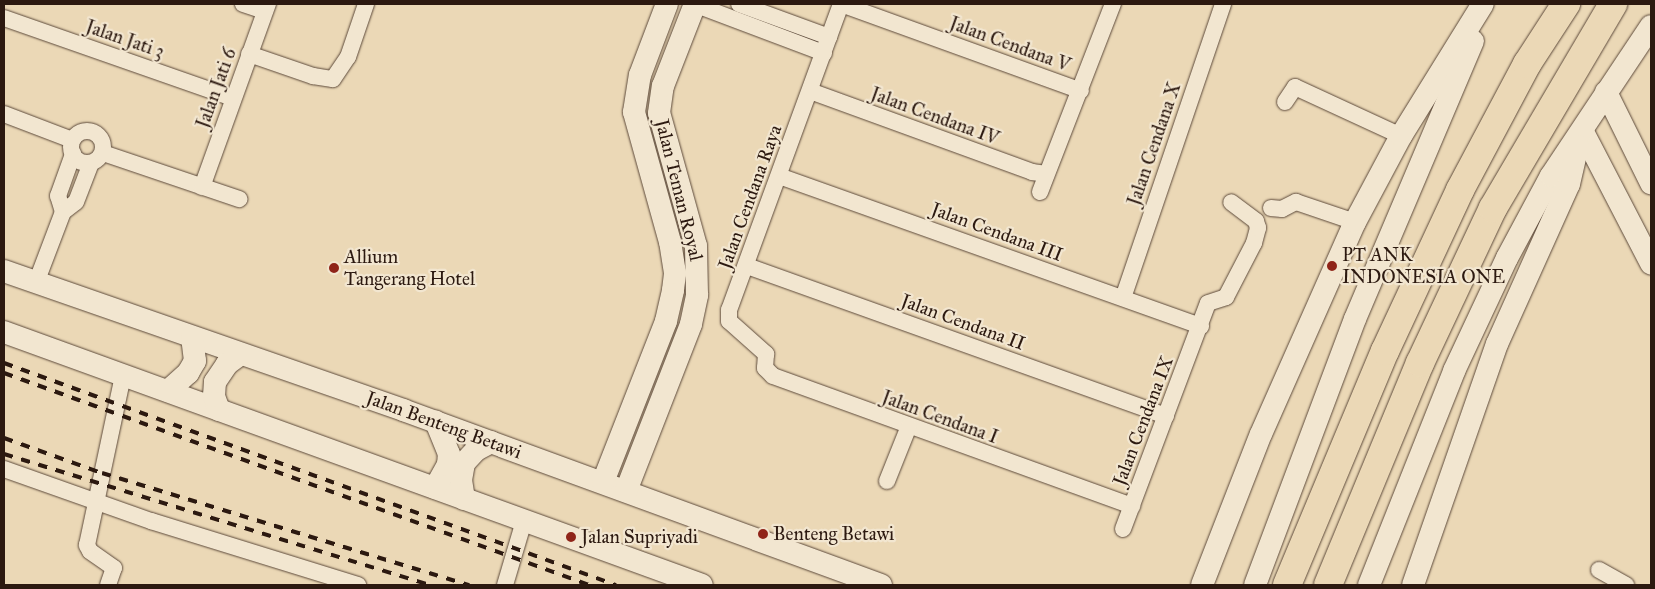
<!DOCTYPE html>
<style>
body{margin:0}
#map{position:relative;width:1655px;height:589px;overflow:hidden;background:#ebd8b6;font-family:"IM FELL Great Primer",serif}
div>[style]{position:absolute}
.roads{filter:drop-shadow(0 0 1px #5c493a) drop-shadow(0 0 1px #5c493a)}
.street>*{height:16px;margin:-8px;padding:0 8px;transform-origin:8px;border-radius:8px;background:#f2e6d0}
.street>.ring{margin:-8px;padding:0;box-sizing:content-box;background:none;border:16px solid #f2e6d0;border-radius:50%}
.secondary>*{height:22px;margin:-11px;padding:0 11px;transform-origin:11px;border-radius:11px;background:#f2e6d0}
.highway>*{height:28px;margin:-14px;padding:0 14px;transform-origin:14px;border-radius:14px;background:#ebd8b6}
.rail>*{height:4px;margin-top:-2px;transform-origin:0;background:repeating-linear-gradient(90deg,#2c1910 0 9px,transparent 0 18px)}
.dots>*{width:14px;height:14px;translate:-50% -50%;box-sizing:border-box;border:2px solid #f2e6d0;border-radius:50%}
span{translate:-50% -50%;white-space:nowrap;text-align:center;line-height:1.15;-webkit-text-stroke:4.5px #f2e6d0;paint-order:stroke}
.street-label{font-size:19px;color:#2c1910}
.poi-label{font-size:19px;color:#2c1910}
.left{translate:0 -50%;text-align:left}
.frame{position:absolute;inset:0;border:5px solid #2c1910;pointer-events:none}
</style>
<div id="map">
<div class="roads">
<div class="street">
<div style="left:243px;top:4px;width:23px;rotate:18deg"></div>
<div style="left:694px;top:4px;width:139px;rotate:20.7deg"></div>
<div style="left:739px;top:4px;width:96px;rotate:20.1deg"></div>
<div style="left:841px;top:4px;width:326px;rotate:110.1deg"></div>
<div style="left:729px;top:310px;width:11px;rotate:90deg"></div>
<div style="left:729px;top:321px;width:50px;rotate:41.7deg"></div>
<div style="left:766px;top:354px;width:14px;rotate:94deg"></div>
<div style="left:765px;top:368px;width:11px;rotate:45deg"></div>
<div style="left:773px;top:376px;width:382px;rotate:19.9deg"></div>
<div style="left:841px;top:4px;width:255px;rotate:19.9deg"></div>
<div style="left:4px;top:18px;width:243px;rotate:19.3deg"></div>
<div style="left:249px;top:54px;width:68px;rotate:19deg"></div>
<div style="left:313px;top:76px;width:20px;rotate:9deg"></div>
<div style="left:333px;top:79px;width:27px;rotate:-56deg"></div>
<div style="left:348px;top:57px;width:56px;rotate:-71.2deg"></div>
<div style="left:810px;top:91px;width:236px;rotate:20deg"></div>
<div style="left:1032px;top:172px;width:14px;rotate:8deg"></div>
<div style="left:1285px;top:102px;width:18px;rotate:-56deg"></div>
<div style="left:1295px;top:87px;width:117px;rotate:24.8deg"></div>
<div style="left:4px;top:114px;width:73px;rotate:20.9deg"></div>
<div class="ring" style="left:71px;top:131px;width:16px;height:16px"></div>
<div style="left:103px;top:153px;width:144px;rotate:18.7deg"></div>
<div style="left:779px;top:176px;width:448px;rotate:19.6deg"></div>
<div style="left:202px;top:187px;width:195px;rotate:-70.2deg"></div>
<div style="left:1040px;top:192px;width:202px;rotate:-68.8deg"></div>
<div style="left:1271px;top:208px;width:11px;rotate:5deg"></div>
<div style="left:1282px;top:209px;width:16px;rotate:-27deg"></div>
<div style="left:1296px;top:202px;width:62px;rotate:18.7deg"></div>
<div style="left:63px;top:212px;width:17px;rotate:-107deg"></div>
<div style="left:58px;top:196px;width:45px;rotate:-70.3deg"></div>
<div style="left:747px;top:266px;width:445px;rotate:19.7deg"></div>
<div style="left:36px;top:283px;width:76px;rotate:-69.2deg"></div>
<div style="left:63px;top:212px;width:16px;rotate:-38deg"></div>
<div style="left:76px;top:202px;width:42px;rotate:-69deg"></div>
<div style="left:1123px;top:298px;width:311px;rotate:-71.2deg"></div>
<div style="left:4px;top:469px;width:156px;rotate:19.5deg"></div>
<div style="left:151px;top:521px;width:217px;rotate:17.2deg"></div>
<div style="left:887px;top:481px;width:59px;rotate:-68.2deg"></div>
<div style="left:1123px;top:529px;width:241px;rotate:-69.4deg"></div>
<div style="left:1208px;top:303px;width:19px;rotate:-18deg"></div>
<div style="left:1226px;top:297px;width:61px;rotate:-62.6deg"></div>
<div style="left:1254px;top:243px;width:16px;rotate:-75deg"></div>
<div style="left:1258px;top:228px;width:7px;rotate:-106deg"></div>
<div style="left:1256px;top:221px;width:31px;rotate:-143deg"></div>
<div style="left:1599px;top:570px;width:31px;rotate:29deg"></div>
<div style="left:108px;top:585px;width:18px;rotate:-71deg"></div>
<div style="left:114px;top:568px;width:29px;rotate:-145deg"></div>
<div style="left:90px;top:551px;width:7px;rotate:-117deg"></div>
<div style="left:87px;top:545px;width:174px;rotate:-78deg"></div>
<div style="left:505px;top:585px;width:67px;rotate:-73.5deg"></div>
</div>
<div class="secondary">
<div style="left:1606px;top:92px;width:102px;rotate:63.7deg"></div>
<div style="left:1583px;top:132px;width:148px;rotate:62.6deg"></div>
<div style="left:4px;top:271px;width:423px;rotate:19.2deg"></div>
<div style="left:403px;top:410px;width:509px;rotate:20.11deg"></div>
<div style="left:4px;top:332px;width:742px;rotate:19.92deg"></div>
<div style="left:168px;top:391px;width:27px;rotate:-42deg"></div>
<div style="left:188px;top:373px;width:14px;rotate:-60deg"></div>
<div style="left:195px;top:361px;width:24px;rotate:-97deg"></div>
<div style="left:219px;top:410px;width:15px;rotate:-110deg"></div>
<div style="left:214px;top:396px;width:14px;rotate:-86deg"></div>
<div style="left:215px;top:382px;width:22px;rotate:-56deg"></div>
<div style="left:227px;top:364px;width:17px;rotate:-36deg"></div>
<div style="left:603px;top:482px;width:173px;rotate:-68.6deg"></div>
<div style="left:666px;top:321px;width:32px;rotate:-77deg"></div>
<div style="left:673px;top:290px;width:17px;rotate:-83deg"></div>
<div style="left:675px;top:273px;width:31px;rotate:-99deg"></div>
<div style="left:670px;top:242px;width:135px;rotate:-105.5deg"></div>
<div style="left:634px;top:112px;width:37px;rotate:-81deg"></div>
<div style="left:640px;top:75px;width:76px;rotate:-69.2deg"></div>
<div style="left:435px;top:488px;width:26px;rotate:-61deg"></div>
<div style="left:448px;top:465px;width:11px;rotate:-85deg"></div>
<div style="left:449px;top:454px;width:35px;rotate:-112deg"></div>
<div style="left:626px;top:491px;width:179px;rotate:-68.7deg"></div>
<div style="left:691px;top:324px;width:30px;rotate:-78deg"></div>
<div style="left:697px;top:295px;width:49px;rotate:-91.2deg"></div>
<div style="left:696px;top:246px;width:138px;rotate:-105.5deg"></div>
<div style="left:659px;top:113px;width:27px;rotate:-82deg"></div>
<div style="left:663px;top:86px;width:88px;rotate:-68.7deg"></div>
<div style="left:464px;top:499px;width:19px;rotate:-99deg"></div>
<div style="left:461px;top:480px;width:17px;rotate:-80deg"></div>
<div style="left:464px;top:463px;width:18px;rotate:-47deg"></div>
<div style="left:476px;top:450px;width:17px;rotate:-28deg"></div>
<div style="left:1202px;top:585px;width:162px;rotate:-68.7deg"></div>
<div style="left:1261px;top:434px;width:232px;rotate:-66.1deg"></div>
<div style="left:1355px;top:222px;width:98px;rotate:-61.9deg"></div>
<div style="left:1401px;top:136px;width:155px;rotate:-58.2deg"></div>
<div style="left:1255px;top:585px;width:284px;rotate:-69.4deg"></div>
<div style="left:1355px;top:319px;width:302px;rotate:-67deg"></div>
<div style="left:1369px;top:585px;width:230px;rotate:-68.3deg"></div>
<div style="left:1454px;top:371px;width:125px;rotate:-64.9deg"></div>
<div style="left:1507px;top:258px;width:93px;rotate:-61.8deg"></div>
<div style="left:1551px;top:176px;width:180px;rotate:-56.3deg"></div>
<div style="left:1413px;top:585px;width:255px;rotate:-70.8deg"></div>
<div style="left:1497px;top:344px;width:175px;rotate:-65.8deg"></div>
<div style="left:1569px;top:184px;width:39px;rotate:-77deg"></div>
</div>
<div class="highway">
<div style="left:1287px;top:585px;width:254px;rotate:-67.3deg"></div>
<div style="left:1385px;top:351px;width:178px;rotate:-65deg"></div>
<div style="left:1460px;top:190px;width:143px;rotate:-62deg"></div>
<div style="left:1527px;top:64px;width:72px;rotate:-57deg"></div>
<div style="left:1328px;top:585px;width:240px;rotate:-67.5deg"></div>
<div style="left:1420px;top:363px;width:171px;rotate:-64.8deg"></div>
<div style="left:1493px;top:208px;width:237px;rotate:-59.5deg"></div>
</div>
</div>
<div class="rail">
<div style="left:4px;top:363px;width:651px;rotate:19.94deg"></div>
<div style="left:4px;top:373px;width:622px;rotate:19.92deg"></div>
<div style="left:4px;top:438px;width:104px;rotate:19.7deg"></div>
<div style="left:102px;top:473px;width:384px;rotate:17deg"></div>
<div style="left:4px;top:454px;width:446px;rotate:17.1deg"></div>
</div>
<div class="dots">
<div style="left:1332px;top:266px;background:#8f2418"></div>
<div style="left:334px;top:268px;background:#8f2418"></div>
<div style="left:763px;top:534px;background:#8f2418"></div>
<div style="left:571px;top:537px;background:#8f2418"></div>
</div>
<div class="street-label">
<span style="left:125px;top:39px;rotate:19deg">Jalan Jati 3</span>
<span style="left:1010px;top:44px;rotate:20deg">Jalan Cendana V</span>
<span style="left:216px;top:88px;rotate:-70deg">Jalan Jati 6</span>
<span style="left:935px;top:116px;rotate:20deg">Jalan Cendana IV</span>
<span style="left:1154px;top:144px;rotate:-71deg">Jalan Cendana X</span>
<span style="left:679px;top:190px;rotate:76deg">Jalan Teman Royal</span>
<span style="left:750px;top:197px;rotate:-70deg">Jalan Cendana Raya</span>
<span style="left:997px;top:232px;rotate:20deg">Jalan Cendana III</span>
<span style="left:963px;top:322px;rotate:20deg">Jalan Cendana II</span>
<span style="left:940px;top:417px;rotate:20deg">Jalan Cendana I</span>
<span style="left:1143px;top:421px;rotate:-69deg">Jalan Cendana IX</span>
<span style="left:444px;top:425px;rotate:20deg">Jalan Benteng Betawi</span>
</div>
<div class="poi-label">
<span class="left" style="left:1342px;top:266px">PT ANK<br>INDONESIA ONE</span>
<span class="left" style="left:344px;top:268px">Allium<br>Tangerang Hotel</span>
<span class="left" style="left:773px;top:534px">Benteng Betawi</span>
<span class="left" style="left:581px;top:537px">Jalan Supriyadi</span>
</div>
<div class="frame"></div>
</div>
